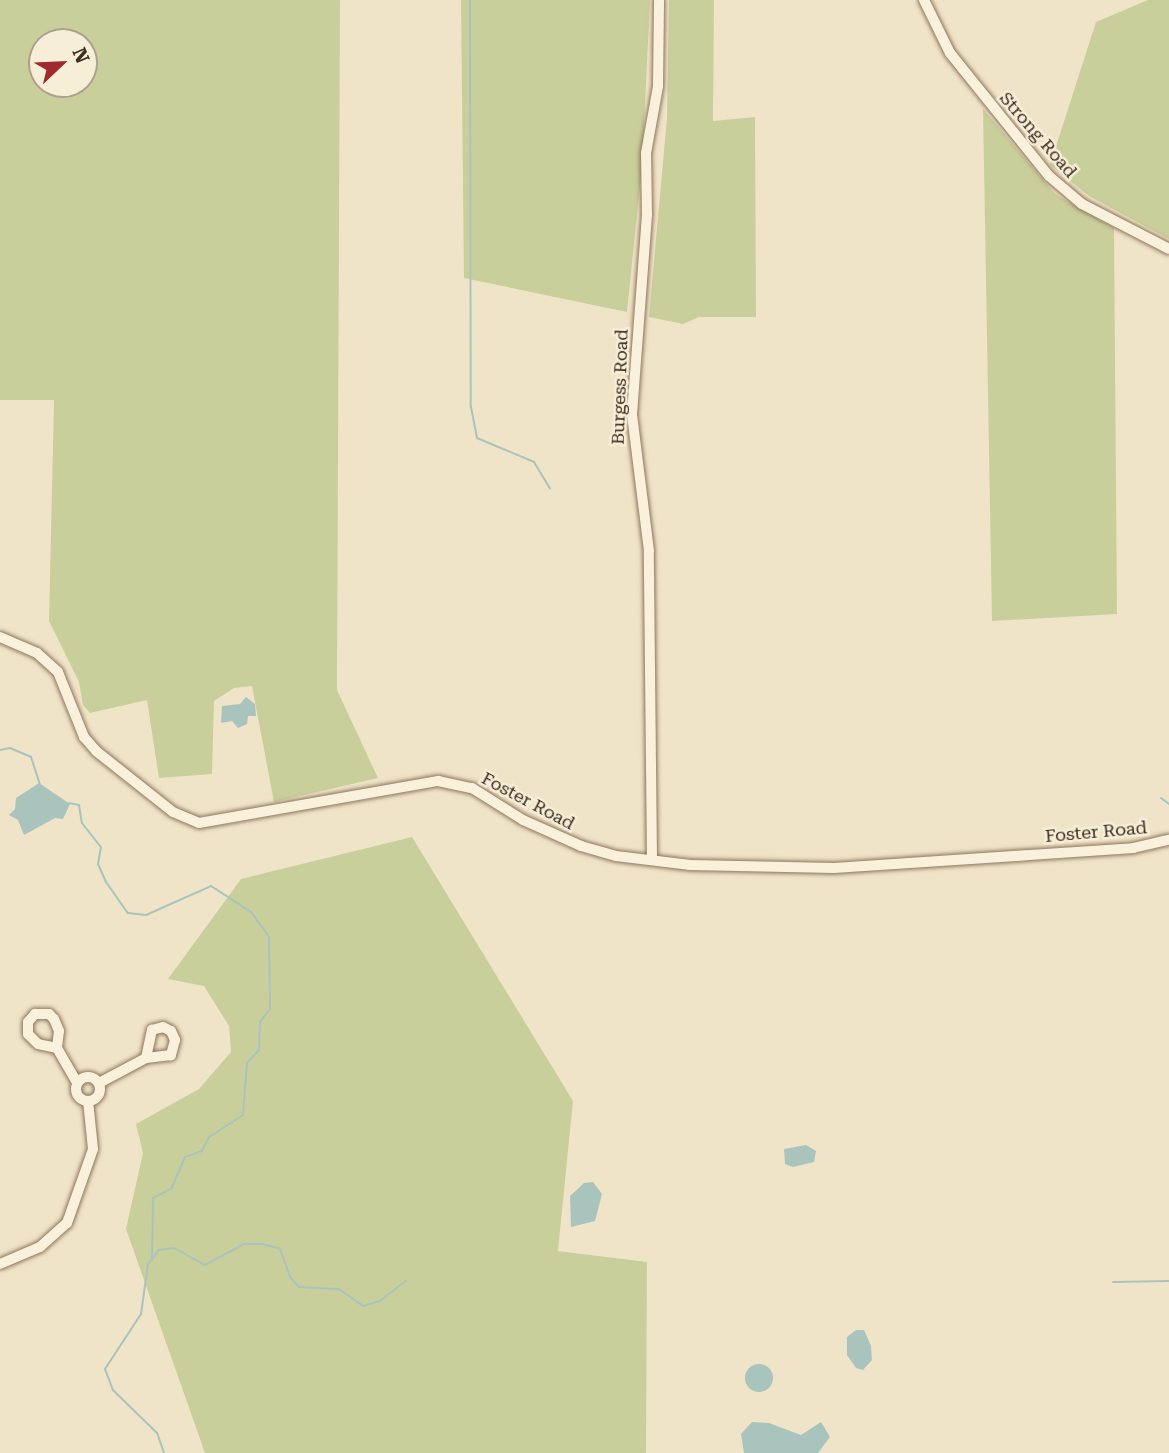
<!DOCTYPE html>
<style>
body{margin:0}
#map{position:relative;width:1169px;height:1453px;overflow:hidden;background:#f0e4c8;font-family:"Roboto Serif",serif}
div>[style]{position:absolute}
.green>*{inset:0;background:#c9cf9b}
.water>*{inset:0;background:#a9c4bc}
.round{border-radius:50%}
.stream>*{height:2px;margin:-1px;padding:0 1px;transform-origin:1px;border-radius:1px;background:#a9c4bc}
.roads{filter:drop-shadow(0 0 2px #8d765c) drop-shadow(0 0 2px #8d765c)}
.minor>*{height:10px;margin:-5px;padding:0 5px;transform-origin:5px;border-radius:5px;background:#faf1dc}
.minor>.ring{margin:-5px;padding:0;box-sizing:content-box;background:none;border:10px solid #faf1dc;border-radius:50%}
span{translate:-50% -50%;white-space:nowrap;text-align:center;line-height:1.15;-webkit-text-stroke:5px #f7eed8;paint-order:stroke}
.street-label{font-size:18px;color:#3d2e20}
.north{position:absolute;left:28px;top:28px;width:70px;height:70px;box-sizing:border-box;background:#f7eed8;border:2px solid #ada18e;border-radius:50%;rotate:67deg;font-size:19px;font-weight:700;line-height:28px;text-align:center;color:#3d2e20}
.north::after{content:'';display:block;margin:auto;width:24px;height:32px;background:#9e2a2b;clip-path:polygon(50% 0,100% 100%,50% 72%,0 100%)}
</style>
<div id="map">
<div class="green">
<div style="clip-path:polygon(evenodd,0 0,340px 0,337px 690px,378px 778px,274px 802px,252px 686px,234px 688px,214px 701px,212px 774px,159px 778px,147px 700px,90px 713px,83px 705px,79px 682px,49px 621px,54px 400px,0 400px,0 0,42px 42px,84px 42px,84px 84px,42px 84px,42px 42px)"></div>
<div style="clip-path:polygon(461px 0,650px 0,642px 166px,627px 312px,464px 278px)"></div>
<div style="clip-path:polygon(669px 0,714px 0,713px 121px,755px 117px,756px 317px,699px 317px,683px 324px,649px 317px,667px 118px)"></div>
<div style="clip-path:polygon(1148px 0,1169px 0,1169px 239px,1089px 196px,1050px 165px,1096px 22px)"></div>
<div style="clip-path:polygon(983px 109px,1055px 194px,1114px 228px,1117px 614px,992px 621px)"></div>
<div style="clip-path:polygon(412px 837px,573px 1101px,558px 1251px,647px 1262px,646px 1453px,205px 1453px,126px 1229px,143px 1153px,136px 1124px,199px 1089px,231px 1052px,229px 1026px,204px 986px,168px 979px,241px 879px)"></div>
</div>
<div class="water">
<div style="clip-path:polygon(246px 697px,255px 704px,256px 716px,248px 716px,247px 724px,238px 728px,232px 721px,221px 723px,222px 706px,240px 704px)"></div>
<div style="clip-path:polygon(39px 783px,70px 804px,63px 819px,55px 818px,24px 835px,18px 820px,9px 815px,15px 809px,16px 798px)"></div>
<div style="clip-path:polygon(806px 1145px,816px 1151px,814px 1162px,793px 1167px,785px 1164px,784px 1149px)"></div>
<div style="clip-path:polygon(593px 1182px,602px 1194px,595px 1221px,571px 1227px,570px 1196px,584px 1183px)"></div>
<div style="clip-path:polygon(856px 1330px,864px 1330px,871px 1346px,872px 1360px,863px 1370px,856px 1368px,847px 1355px,847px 1337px)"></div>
<div class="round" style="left:745px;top:1364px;width:28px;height:28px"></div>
<div style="clip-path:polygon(752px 1422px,769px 1423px,801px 1435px,821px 1422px,830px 1437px,818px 1453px,744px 1453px,741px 1434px)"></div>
</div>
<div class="stream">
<div style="left:470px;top:0;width:407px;rotate:89.9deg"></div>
<div style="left:471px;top:407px;width:32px;rotate:79deg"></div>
<div style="left:477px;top:438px;width:62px;rotate:22.8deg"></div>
<div style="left:534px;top:462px;width:31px;rotate:59deg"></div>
<div style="left:0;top:750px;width:10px;rotate:-11deg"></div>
<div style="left:10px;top:748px;width:23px;rotate:23deg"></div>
<div style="left:31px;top:757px;width:28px;rotate:72deg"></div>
<div style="left:1161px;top:798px;width:10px;rotate:37deg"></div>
<div style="left:69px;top:803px;width:10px;rotate:11deg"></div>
<div style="left:79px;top:805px;width:18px;rotate:81deg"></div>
<div style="left:82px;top:823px;width:31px;rotate:52deg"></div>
<div style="left:101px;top:847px;width:17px;rotate:100deg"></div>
<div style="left:98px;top:864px;width:20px;rotate:66deg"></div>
<div style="left:106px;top:882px;width:38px;rotate:55deg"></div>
<div style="left:128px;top:913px;width:18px;rotate:6deg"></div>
<div style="left:146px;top:915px;width:71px;rotate:-24deg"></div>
<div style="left:211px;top:886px;width:48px;rotate:33deg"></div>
<div style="left:251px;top:912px;width:31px;rotate:54deg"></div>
<div style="left:269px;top:937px;width:72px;rotate:89.2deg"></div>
<div style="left:270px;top:1009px;width:16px;rotate:128deg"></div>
<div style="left:260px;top:1022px;width:28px;rotate:92deg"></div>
<div style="left:259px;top:1050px;width:18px;rotate:133deg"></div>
<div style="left:247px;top:1063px;width:52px;rotate:94.4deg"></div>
<div style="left:243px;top:1115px;width:40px;rotate:147.1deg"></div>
<div style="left:209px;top:1137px;width:16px;rotate:117deg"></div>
<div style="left:202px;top:1151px;width:18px;rotate:161deg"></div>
<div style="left:185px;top:1157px;width:34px;rotate:113deg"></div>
<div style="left:172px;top:1188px;width:21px;rotate:152deg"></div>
<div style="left:153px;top:1198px;width:62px;rotate:90.9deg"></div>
<div style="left:1113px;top:1282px;width:56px;rotate:-1deg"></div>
<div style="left:164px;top:1453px;width:21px;rotate:-109deg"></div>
<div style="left:157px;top:1433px;width:62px;rotate:-135.7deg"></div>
<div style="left:113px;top:1390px;width:22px;rotate:-111deg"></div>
<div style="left:105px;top:1369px;width:66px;rotate:-56.8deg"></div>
<div style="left:141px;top:1314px;width:50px;rotate:-82deg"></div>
<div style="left:148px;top:1264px;width:18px;rotate:-52deg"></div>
<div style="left:159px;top:1250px;width:15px;rotate:-8deg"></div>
<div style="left:174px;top:1248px;width:35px;rotate:29deg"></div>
<div style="left:205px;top:1265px;width:44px;rotate:-28.3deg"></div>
<div style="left:244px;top:1244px;width:19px"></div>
<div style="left:263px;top:1244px;width:18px;rotate:16deg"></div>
<div style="left:280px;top:1249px;width:30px;rotate:70deg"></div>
<div style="left:290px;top:1277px;width:13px;rotate:48deg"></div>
<div style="left:299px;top:1287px;width:40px;rotate:2.9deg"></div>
<div style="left:339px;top:1289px;width:29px;rotate:35deg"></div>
<div style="left:363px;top:1306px;width:18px;rotate:-16deg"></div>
<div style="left:380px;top:1301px;width:33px;rotate:-38deg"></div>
</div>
<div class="roads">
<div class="minor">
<div style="left:924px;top:0;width:59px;rotate:63.9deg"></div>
<div style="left:950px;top:53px;width:158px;rotate:51.2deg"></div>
<div style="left:1049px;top:176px;width:43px;rotate:40.3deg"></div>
<div style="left:1082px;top:204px;width:98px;rotate:27.3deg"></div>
<div style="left:0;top:637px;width:40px;rotate:23.4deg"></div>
<div style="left:37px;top:653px;width:28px;rotate:42deg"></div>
<div style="left:58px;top:672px;width:70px;rotate:68.2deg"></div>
<div style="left:84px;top:737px;width:18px;rotate:49deg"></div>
<div style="left:96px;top:751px;width:98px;rotate:38.4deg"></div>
<div style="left:173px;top:812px;width:28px;rotate:23deg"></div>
<div style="left:199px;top:823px;width:243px;rotate:-10deg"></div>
<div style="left:438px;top:781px;width:35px;rotate:12deg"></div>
<div style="left:472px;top:788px;width:60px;rotate:32.1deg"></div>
<div style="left:523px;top:820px;width:64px;rotate:24.1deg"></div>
<div style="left:581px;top:846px;width:36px;rotate:16deg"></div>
<div style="left:616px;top:856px;width:75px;rotate:6.9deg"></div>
<div style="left:690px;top:865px;width:144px;rotate:1.2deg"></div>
<div style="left:834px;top:868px;width:300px;rotate:-3.8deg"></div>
<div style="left:1133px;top:848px;width:37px;rotate:-13deg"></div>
<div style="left:652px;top:860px;width:309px;rotate:-90.6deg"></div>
<div style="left:649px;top:551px;width:138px;rotate:-97.1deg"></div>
<div style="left:632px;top:414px;width:200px;rotate:-85.7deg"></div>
<div style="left:647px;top:215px;width:62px;rotate:-90.9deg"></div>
<div style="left:646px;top:153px;width:68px;rotate:-79.8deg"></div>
<div style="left:658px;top:86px;width:86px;rotate:-89.3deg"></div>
<div style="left:57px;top:1048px;width:19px;rotate:-168deg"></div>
<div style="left:38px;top:1044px;width:14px;rotate:-135deg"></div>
<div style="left:28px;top:1034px;width:12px;rotate:-90deg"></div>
<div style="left:28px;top:1022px;width:11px;rotate:-49deg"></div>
<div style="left:35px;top:1014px;width:14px"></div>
<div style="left:49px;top:1014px;width:7px;rotate:45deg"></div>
<div style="left:54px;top:1019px;width:13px;rotate:67deg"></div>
<div style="left:59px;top:1031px;width:17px;rotate:97deg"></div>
<div style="left:57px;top:1048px;width:39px;rotate:60deg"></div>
<div class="ring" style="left:76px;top:1077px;width:14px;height:14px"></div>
<div style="left:99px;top:1083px;width:53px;rotate:-28deg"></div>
<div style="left:146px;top:1058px;width:29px;rotate:-78deg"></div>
<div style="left:152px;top:1030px;width:11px;rotate:-15deg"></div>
<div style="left:163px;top:1027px;width:9px;rotate:27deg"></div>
<div style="left:171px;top:1031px;width:10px;rotate:66deg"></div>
<div style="left:175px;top:1040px;width:16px;rotate:105deg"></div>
<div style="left:171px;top:1055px;width:25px;rotate:173deg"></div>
<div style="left:0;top:1264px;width:43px;rotate:-23deg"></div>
<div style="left:40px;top:1247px;width:36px;rotate:-42deg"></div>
<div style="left:67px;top:1223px;width:78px;rotate:-70.6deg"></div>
<div style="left:93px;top:1149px;width:48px;rotate:-95.9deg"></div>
</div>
</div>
<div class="street-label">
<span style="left:1038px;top:135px;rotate:49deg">Strong Road</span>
<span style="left:620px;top:387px;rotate:-88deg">Burgess Road</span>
<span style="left:528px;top:801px;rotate:28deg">Foster Road</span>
<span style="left:1096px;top:832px;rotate:-5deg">Foster Road</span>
</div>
<div class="north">N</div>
</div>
